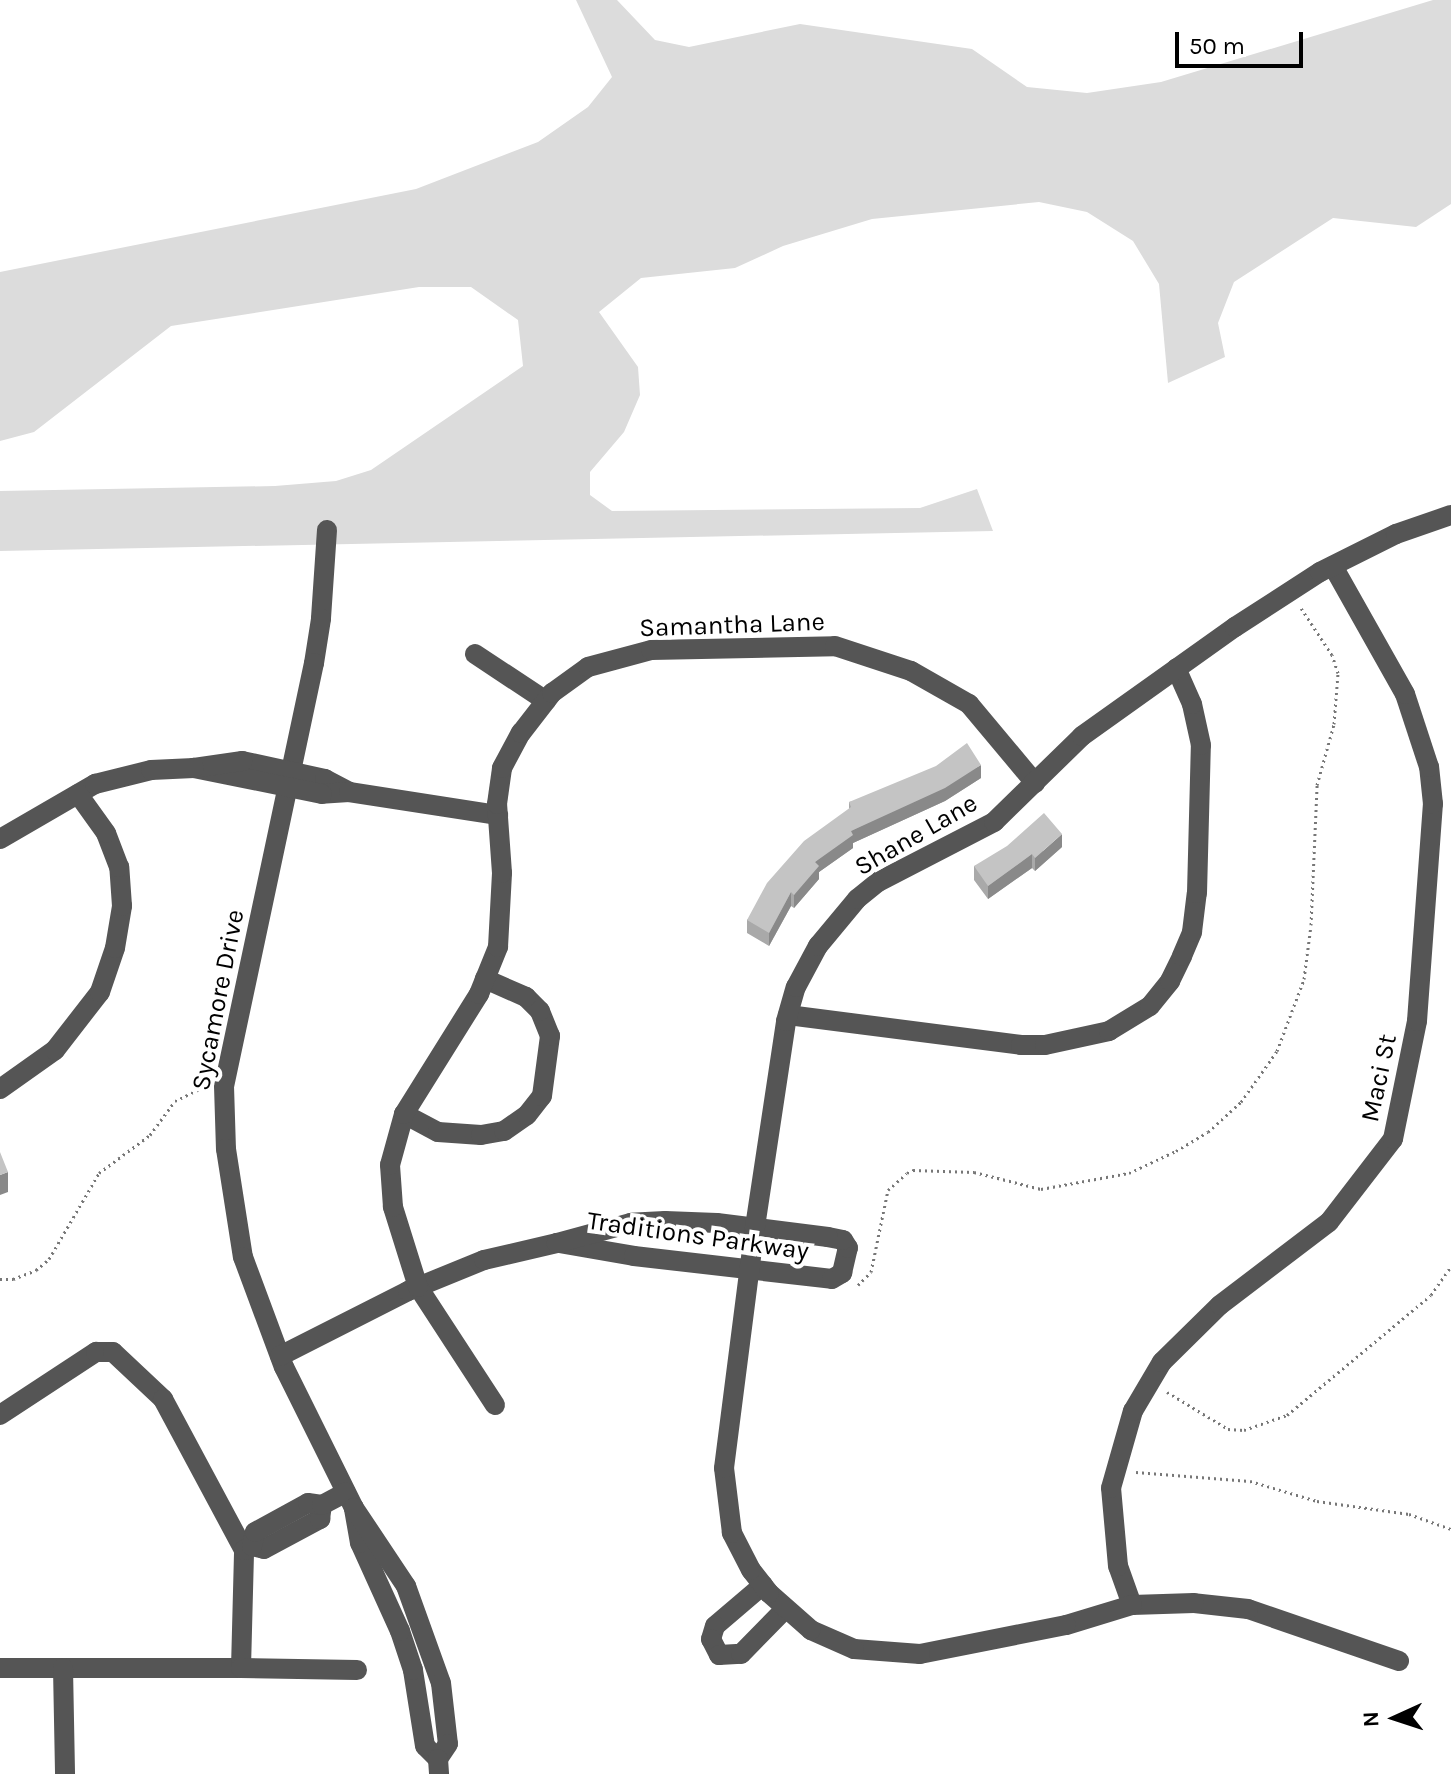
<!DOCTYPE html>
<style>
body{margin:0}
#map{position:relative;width:1451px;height:1774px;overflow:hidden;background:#fff;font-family:Karla,sans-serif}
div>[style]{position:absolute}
.green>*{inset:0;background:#dcdcdc}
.path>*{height:3px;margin-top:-1.5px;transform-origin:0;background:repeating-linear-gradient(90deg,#777 0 2px,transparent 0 6px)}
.minor>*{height:20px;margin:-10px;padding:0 10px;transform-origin:10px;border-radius:10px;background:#555}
.wall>*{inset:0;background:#a9a9a9}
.shaded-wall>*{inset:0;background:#898989}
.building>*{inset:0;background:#c4c4c4}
span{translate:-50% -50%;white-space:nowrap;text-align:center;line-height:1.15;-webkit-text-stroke:8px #fff;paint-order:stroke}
.street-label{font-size:26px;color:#000}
.north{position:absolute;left:1355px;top:1678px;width:80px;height:80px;-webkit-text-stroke:6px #fff;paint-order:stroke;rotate:267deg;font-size:22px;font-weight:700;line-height:32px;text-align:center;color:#000}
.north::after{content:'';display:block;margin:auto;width:28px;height:36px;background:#000;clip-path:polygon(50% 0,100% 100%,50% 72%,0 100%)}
.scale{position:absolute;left:1175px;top:32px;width:128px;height:36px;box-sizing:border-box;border:4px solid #000;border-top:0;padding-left:10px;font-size:24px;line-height:28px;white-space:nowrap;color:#000;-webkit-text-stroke:6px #fff;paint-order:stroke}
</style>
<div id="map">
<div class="green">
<div style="clip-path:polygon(576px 0,617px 0,655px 40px,689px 47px,800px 24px,972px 49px,1027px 87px,1087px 93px,1161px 82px,1433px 0,1451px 0,1451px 204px,1416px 227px,1333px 218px,1234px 282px,1218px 323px,1225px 357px,1168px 383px,1159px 284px,1133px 241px,1087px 212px,1039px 202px,872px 219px,783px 246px,735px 268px,641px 278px,599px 312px,638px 367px,640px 395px,624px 432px,590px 472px,590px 495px,612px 511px,920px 508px,977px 489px,993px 531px,0 551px,0 491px,275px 486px,336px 481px,371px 470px,523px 366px,518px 320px,471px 287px,419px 287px,171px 326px,34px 432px,0 441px,0 272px,416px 189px,538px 142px,588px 107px,612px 77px)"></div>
</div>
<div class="path">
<div style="left:0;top:1279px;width:13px"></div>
<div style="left:13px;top:1279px;width:25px;rotate:-21deg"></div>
<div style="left:36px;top:1270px;width:17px;rotate:-40deg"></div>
<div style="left:49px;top:1259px;width:99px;rotate:-59.8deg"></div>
<div style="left:99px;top:1173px;width:64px;rotate:-36.7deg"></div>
<div style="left:150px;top:1135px;width:42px;rotate:-53.7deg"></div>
<div style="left:175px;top:1101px;width:32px;rotate:-26deg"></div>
<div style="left:858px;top:1285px;width:18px;rotate:-45deg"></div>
<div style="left:871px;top:1272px;width:84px;rotate:-78.3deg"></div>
<div style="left:888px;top:1190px;width:25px;rotate:-42deg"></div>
<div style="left:907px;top:1173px;width:7px;rotate:-27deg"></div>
<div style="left:913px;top:1170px;width:61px;rotate:1.9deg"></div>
<div style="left:974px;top:1172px;width:69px;rotate:14.2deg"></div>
<div style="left:1041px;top:1189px;width:89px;rotate:-10.3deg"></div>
<div style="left:1129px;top:1173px;width:52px;rotate:-25.1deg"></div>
<div style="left:1176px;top:1151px;width:37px;rotate:-31deg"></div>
<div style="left:1208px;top:1132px;width:45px;rotate:-42.3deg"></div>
<div style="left:1241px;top:1102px;width:62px;rotate:-54.8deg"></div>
<div style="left:1277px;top:1051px;width:77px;rotate:-69.4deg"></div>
<div style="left:1304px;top:979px;width:54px;rotate:-82.6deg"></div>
<div style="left:1311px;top:925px;width:140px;rotate:-87.5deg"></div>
<div style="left:1317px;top:785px;width:63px;rotate:-74.4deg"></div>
<div style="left:1334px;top:724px;width:51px;rotate:-85.5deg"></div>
<div style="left:1338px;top:673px;width:19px;rotate:-108deg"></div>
<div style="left:1332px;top:655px;width:56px;rotate:-123.4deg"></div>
<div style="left:1167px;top:1392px;width:71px;rotate:31.2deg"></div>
<div style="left:1228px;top:1429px;width:16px;rotate:4deg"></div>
<div style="left:1244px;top:1430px;width:46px;rotate:-19.2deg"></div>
<div style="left:1287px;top:1415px;width:187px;rotate:-39.8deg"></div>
<div style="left:1431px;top:1295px;width:35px;rotate:-55deg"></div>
<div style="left:1136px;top:1472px;width:114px;rotate:4.5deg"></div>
<div style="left:1250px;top:1481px;width:70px;rotate:16.6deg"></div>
<div style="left:1317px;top:1501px;width:93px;rotate:8deg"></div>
<div style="left:1409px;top:1514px;width:45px;rotate:19.7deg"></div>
</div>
<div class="minor">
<div style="left:327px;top:530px;width:89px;rotate:93.9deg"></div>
<div style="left:321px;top:619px;width:45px;rotate:99deg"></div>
<div style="left:314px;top:663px;width:432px;rotate:102deg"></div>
<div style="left:224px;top:1086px;width:63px;rotate:88.2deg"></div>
<div style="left:226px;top:1149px;width:109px;rotate:81.1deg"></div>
<div style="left:243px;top:1257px;width:117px;rotate:69.6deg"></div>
<div style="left:284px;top:1367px;width:157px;rotate:63.6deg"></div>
<div style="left:475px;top:654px;width:85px;rotate:33.5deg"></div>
<div style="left:242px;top:761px;width:85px;rotate:12.2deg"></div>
<div style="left:325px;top:779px;width:27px;rotate:28deg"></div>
<div style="left:349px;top:792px;width:27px;rotate:176deg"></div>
<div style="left:322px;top:794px;width:131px;rotate:-168.5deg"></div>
<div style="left:194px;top:768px;width:49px;rotate:-8.3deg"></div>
<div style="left:349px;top:792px;width:151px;rotate:8.8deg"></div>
<div style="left:0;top:839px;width:110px;rotate:-30.1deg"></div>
<div style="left:95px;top:784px;width:58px;rotate:-14deg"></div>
<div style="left:151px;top:770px;width:43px;rotate:-2.7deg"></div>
<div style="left:788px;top:1015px;width:235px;rotate:7.3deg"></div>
<div style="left:1021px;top:1045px;width:24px"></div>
<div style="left:1045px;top:1045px;width:66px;rotate:-12.3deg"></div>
<div style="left:1109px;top:1031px;width:48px;rotate:-31.4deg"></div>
<div style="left:1150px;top:1006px;width:32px;rotate:-51deg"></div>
<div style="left:1170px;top:981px;width:28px;rotate:-64deg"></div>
<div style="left:1182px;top:956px;width:26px;rotate:-67deg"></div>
<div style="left:1192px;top:932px;width:39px;rotate:-83deg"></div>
<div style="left:1197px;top:893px;width:148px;rotate:-88.5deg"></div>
<div style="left:1201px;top:745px;width:42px;rotate:-102.4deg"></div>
<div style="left:1192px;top:704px;width:39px;rotate:-114deg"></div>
<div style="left:0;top:1089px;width:67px;rotate:-35.3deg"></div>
<div style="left:55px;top:1050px;width:73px;rotate:-52.2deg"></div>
<div style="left:100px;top:992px;width:46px;rotate:-71.2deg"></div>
<div style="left:115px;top:948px;width:43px;rotate:-80.5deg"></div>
<div style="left:122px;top:906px;width:39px;rotate:-94deg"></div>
<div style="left:119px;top:867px;width:36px;rotate:-111deg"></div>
<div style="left:106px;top:833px;width:48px;rotate:-125.7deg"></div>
<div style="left:404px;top:1114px;width:38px;rotate:28deg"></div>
<div style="left:438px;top:1132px;width:43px;rotate:4deg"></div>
<div style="left:481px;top:1135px;width:23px;rotate:-10deg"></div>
<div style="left:504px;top:1131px;width:28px;rotate:-35deg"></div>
<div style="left:527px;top:1115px;width:24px;rotate:-52deg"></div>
<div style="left:542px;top:1096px;width:61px;rotate:-82.4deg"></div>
<div style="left:550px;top:1036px;width:27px;rotate:-112deg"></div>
<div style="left:540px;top:1011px;width:20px;rotate:-135deg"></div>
<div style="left:526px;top:997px;width:45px;rotate:-156.3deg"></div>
<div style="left:280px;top:1356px;width:144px;rotate:-26.9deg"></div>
<div style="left:408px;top:1291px;width:82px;rotate:-22.2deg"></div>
<div style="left:484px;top:1260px;width:75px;rotate:-13.1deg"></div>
<div style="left:557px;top:1243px;width:2px"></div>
<div style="left:559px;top:1243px;width:76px;rotate:9.8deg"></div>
<div style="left:634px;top:1256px;width:199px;rotate:6.6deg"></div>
<div style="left:832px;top:1279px;width:12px;rotate:-31deg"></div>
<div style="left:842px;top:1273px;width:26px;rotate:-77deg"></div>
<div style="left:848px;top:1248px;width:9px;rotate:-122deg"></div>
<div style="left:843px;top:1240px;width:15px;rotate:-169deg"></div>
<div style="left:828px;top:1237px;width:112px;rotate:-172.8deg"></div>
<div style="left:717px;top:1223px;width:52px;rotate:-177.8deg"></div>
<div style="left:665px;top:1221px;width:34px;rotate:177deg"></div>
<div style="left:631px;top:1223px;width:77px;rotate:164.9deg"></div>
<div style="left:495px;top:1405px;width:141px;rotate:-123.1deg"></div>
<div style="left:418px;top:1287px;width:84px;rotate:-107.4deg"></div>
<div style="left:393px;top:1207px;width:42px;rotate:-94.1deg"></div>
<div style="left:390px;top:1165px;width:53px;rotate:-74.6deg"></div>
<div style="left:404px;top:1114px;width:142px;rotate:-58deg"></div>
<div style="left:479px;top:994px;width:51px;rotate:-68deg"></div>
<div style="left:498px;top:947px;width:74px;rotate:-86.9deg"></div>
<div style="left:502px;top:873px;width:69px;rotate:-94.1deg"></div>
<div style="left:497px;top:804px;width:36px;rotate:-82deg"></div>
<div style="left:502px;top:768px;width:40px;rotate:-62deg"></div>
<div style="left:521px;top:733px;width:51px;rotate:-52.2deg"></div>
<div style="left:552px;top:693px;width:44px;rotate:-35.8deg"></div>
<div style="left:588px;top:667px;width:65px;rotate:-15.1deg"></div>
<div style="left:651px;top:650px;width:184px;rotate:-1.2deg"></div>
<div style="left:835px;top:646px;width:80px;rotate:18.2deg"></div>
<div style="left:911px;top:671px;width:67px;rotate:29.6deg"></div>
<div style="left:969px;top:704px;width:103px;rotate:50.1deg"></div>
<div style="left:0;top:1415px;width:115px;rotate:-33.3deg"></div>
<div style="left:96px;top:1352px;width:17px"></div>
<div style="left:113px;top:1352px;width:69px;rotate:43.2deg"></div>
<div style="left:163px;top:1399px;width:171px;rotate:61.8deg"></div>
<div style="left:252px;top:1546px;width:12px;rotate:14deg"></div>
<div style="left:264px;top:1549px;width:64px;rotate:-28.2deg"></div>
<div style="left:320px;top:1519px;width:14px;rotate:-82deg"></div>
<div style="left:763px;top:1585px;width:63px;rotate:139.5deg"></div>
<div style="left:715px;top:1626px;width:14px;rotate:107deg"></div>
<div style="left:711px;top:1639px;width:18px;rotate:63deg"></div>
<div style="left:719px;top:1655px;width:22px;rotate:-3deg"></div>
<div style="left:741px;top:1654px;width:64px;rotate:-45.6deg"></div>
<div style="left:1132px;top:1605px;width:41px;rotate:-109.7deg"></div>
<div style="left:1118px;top:1566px;width:78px;rotate:-95.1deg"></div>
<div style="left:1111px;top:1488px;width:80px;rotate:-74.1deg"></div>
<div style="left:1133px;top:1411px;width:57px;rotate:-59.4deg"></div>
<div style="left:1162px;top:1362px;width:81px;rotate:-44.5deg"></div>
<div style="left:1220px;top:1305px;width:137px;rotate:-37.3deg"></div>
<div style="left:1329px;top:1222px;width:105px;rotate:-52.4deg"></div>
<div style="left:1393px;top:1139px;width:120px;rotate:-78.5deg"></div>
<div style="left:1417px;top:1021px;width:218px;rotate:-85.8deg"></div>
<div style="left:1433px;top:804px;width:37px;rotate:-96deg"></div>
<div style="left:1429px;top:767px;width:77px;rotate:-108.2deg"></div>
<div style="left:1405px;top:694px;width:147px;rotate:-119.4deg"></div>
<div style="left:1399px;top:1661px;width:160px;rotate:-161deg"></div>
<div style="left:1248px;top:1609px;width:54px;rotate:-173.7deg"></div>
<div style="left:1194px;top:1603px;width:62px;rotate:178.2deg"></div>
<div style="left:1132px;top:1605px;width:69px;rotate:163.1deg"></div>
<div style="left:1066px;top:1625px;width:149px;rotate:168.8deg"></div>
<div style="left:920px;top:1654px;width:66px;rotate:-175.7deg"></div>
<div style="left:854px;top:1649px;width:47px;rotate:-156.2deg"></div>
<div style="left:811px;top:1630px;width:56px;rotate:-138.6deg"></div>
<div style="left:769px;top:1593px;width:29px;rotate:-128deg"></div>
<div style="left:751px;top:1570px;width:42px;rotate:-117.2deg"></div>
<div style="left:732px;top:1533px;width:65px;rotate:-97deg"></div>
<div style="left:724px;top:1468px;width:243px;rotate:-82.7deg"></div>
<div style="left:755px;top:1227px;width:208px;rotate:-81.4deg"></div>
<div style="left:786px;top:1021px;width:35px;rotate:-74deg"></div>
<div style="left:796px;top:987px;width:47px;rotate:-61.8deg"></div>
<div style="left:818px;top:946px;width:61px;rotate:-50.3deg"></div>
<div style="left:857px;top:899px;width:27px;rotate:-39deg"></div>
<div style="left:878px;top:882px;width:131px;rotate:-27.3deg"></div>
<div style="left:994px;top:822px;width:123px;rotate:-44.3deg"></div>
<div style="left:1082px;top:736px;width:188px;rotate:-35.5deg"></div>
<div style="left:1235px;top:627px;width:101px;rotate:-32.9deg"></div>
<div style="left:1320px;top:572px;width:85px;rotate:-26.6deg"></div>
<div style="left:1396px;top:534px;width:58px;rotate:-19.1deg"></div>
<div style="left:0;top:1668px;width:241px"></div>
<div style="left:241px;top:1668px;width:118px;rotate:-88.5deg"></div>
<div style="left:244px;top:1550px;width:9px;rotate:-27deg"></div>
<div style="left:252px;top:1546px;width:14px;rotate:-78deg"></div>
<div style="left:255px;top:1532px;width:60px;rotate:-28.7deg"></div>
<div style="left:308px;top:1503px;width:14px;rotate:8deg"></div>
<div style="left:322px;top:1505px;width:27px;rotate:-28deg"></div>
<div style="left:63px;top:1668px;width:106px;rotate:88.9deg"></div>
<div style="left:241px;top:1668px;width:116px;rotate:1deg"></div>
<div style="left:438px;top:1759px;width:18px;rotate:-135deg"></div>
<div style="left:425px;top:1746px;width:77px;rotate:-99deg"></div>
<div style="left:413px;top:1670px;width:41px;rotate:-108.4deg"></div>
<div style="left:400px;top:1631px;width:97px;rotate:-114.4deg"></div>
<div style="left:360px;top:1543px;width:36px;rotate:-100deg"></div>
<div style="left:354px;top:1508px;width:94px;rotate:56.3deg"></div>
<div style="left:406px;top:1586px;width:103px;rotate:70.2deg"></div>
<div style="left:441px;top:1683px;width:61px;rotate:83.5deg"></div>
<div style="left:448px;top:1744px;width:18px;rotate:124deg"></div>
<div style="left:438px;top:1759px;width:15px;rotate:86deg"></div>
</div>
<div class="wall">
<div style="clip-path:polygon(981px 778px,945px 801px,853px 843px,853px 848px,819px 872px,819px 879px,794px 908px,791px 906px,769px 946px,747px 933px,747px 920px,849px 809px,849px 802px)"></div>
<div style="clip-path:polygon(1062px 847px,1035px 871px,1032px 868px,988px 899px,974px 880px,974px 866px)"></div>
</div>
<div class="shaded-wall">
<div style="clip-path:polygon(981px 765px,981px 778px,945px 801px,853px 843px,853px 848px,819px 872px,819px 879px,794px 908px,794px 895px,815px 862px,851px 831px)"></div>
<div style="clip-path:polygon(1062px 834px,1062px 847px,1035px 871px,1035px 858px)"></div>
<div style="clip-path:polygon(1032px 854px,1032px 868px,988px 899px,988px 886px)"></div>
<div style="clip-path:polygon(791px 892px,791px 906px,769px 946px,769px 933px)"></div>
<div style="clip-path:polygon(8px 1172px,8px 1192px,0 1195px,0 1175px)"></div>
</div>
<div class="building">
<div style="clip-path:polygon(967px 743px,981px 765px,945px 788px,851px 831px,853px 835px,815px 862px,819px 866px,794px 895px,791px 892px,769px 933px,747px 920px,767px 883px,804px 841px,851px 807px,849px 802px,936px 766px)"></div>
<div style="clip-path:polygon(1044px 813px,1062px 834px,1035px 858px,1032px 854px,988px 886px,974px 866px,1007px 846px)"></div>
<div style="clip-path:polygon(0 1152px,8px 1172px,0 1175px)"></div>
</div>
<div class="street-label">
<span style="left:732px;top:625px;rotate:-2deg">Samantha Lane</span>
<span style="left:916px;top:835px;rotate:-30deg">Shane Lane</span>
<span style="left:218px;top:1000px;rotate:-79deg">Sycamore Drive</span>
<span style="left:1379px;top:1078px;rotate:-78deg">Maci St</span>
<span style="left:698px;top:1236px;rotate:8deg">Traditions Parkway</span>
</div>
<div class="north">N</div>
<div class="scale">50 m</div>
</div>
